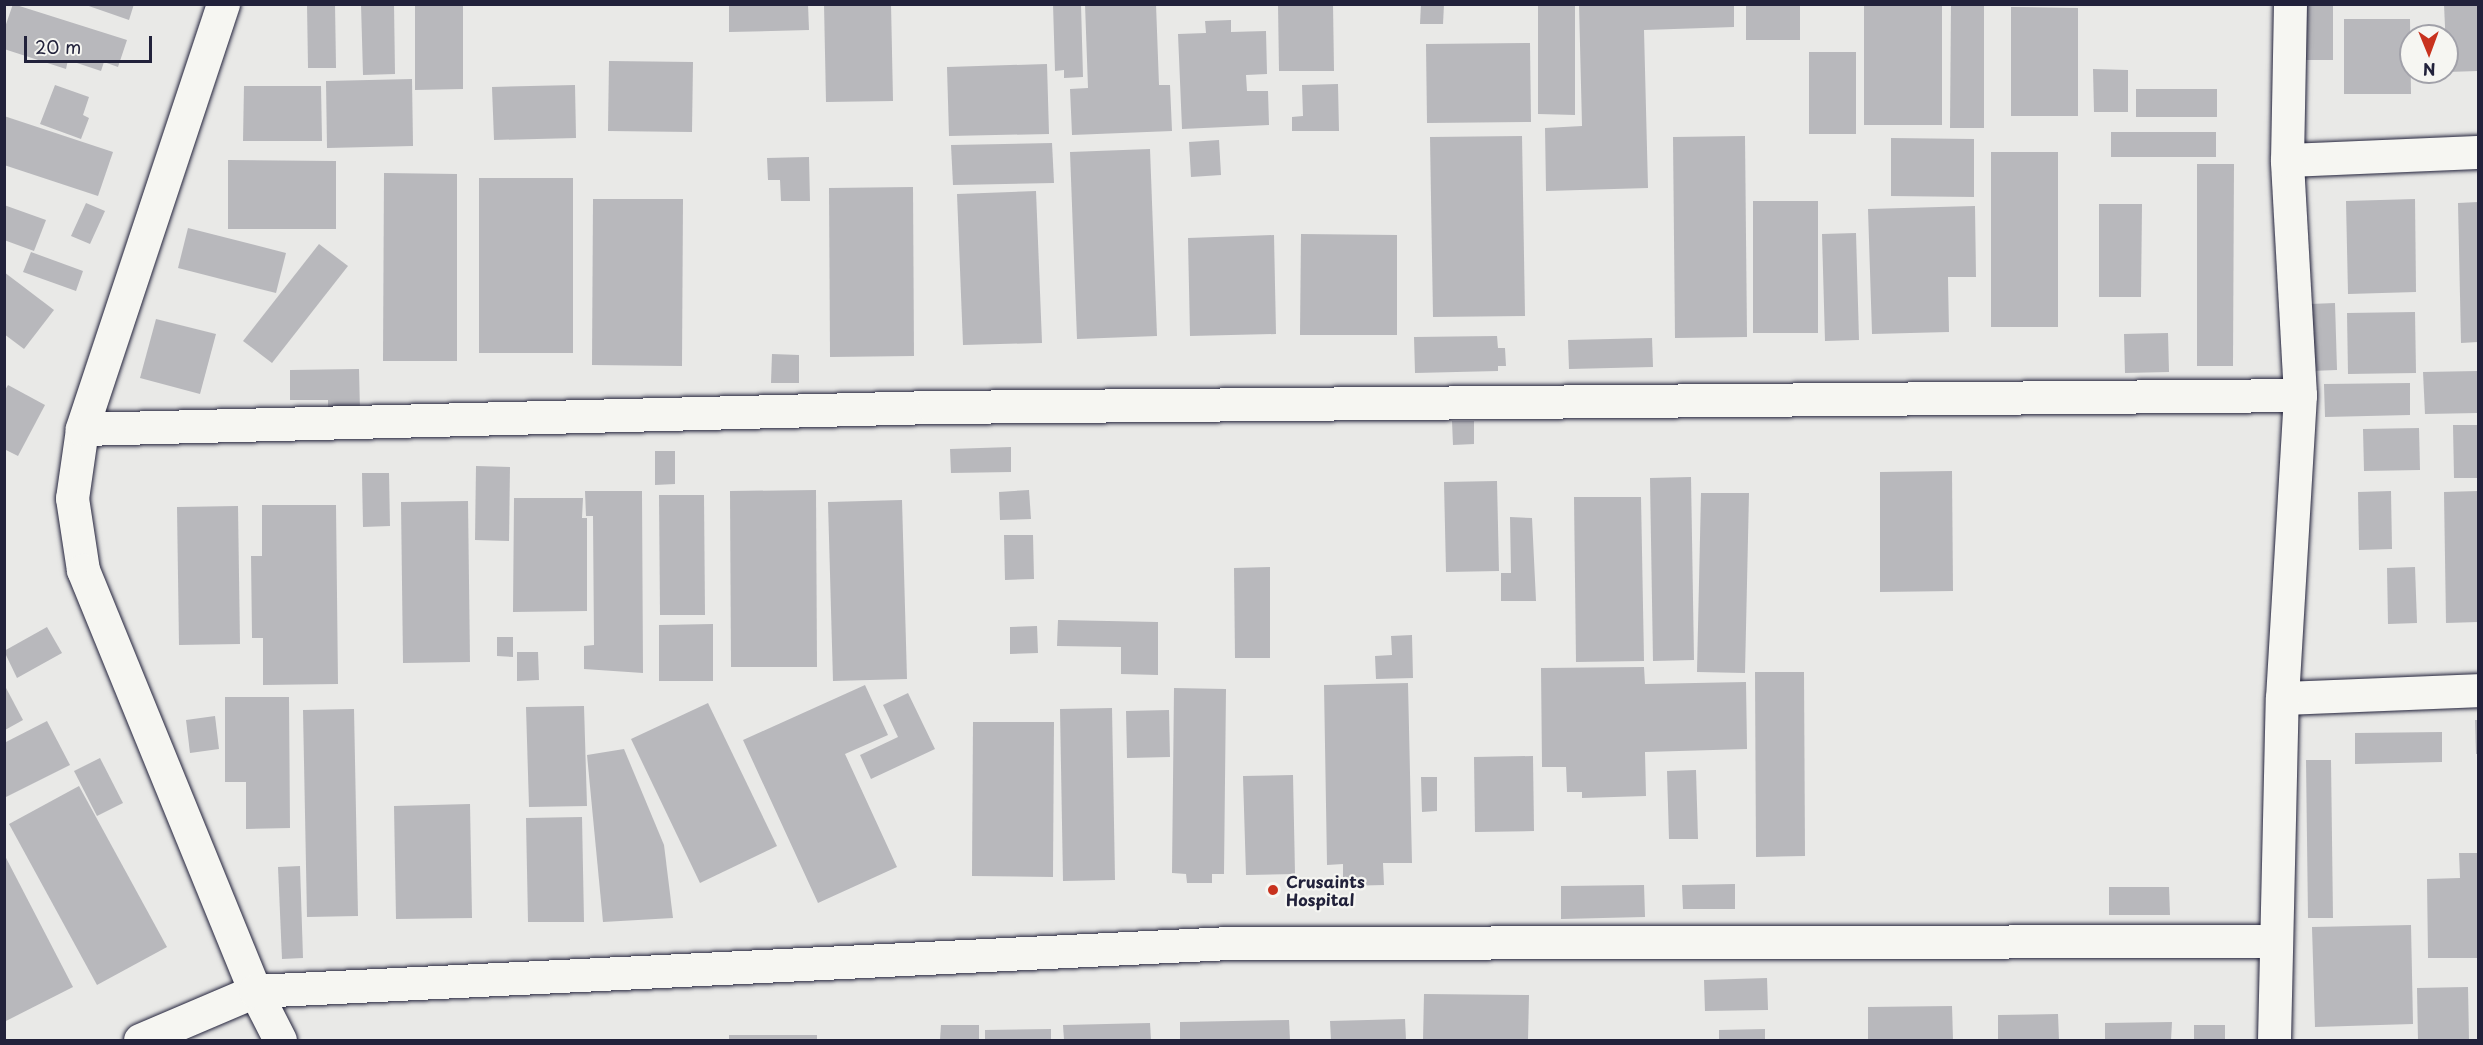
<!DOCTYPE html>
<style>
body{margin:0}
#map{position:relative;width:2483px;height:1045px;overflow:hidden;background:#e9e9e7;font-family:"Playpen Sans",sans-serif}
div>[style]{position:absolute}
.building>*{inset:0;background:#b8b8bc}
.roads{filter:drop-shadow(0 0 2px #22223b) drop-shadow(0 0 2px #22223b)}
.minor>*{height:33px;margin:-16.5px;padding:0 16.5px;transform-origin:16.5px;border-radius:16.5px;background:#f6f6f2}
.dots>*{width:16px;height:16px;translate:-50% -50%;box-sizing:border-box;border:3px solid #f6f6f2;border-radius:50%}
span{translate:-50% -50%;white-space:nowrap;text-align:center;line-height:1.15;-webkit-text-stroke:4.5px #f6f6f2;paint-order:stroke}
.poi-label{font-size:16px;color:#22223b;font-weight:700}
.left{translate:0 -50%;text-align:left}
.frame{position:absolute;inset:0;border:6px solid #22223b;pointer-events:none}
.north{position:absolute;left:2399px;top:24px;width:60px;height:60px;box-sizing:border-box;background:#f6f6f2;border:2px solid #a1a1a9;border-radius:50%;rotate:179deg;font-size:16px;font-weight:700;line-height:24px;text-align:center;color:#22223b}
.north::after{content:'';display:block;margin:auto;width:21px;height:27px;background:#c8321e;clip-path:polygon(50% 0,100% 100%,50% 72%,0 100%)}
.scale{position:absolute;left:24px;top:36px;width:128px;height:27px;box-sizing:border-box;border:3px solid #22223b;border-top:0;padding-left:8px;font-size:18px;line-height:21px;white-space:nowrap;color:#22223b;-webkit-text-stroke:4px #f6f6f2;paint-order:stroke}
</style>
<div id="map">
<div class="building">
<div style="clip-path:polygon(13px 4px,127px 40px,118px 67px,104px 62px,101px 71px,68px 60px,66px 69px,4px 49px,4px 30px)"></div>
<div style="clip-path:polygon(83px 4px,134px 4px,129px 20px)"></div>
<div style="clip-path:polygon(307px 4px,335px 4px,336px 68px,308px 68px)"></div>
<div style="clip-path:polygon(361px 4px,394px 4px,395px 74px,363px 75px)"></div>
<div style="clip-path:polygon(415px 4px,463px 4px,463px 89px,415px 90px)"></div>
<div style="clip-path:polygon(729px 4px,808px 4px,809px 30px,729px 32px)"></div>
<div style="clip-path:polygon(824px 4px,891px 4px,893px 101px,826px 102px)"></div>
<div style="clip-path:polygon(1053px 4px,1081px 4px,1083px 77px,1064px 78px,1064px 70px,1055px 71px)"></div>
<div style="clip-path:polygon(1085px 4px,1156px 4px,1159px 85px,1170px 85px,1172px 131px,1072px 135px,1070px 89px,1088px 88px)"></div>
<div style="clip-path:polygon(1278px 4px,1333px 4px,1334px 71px,1279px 71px)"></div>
<div style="clip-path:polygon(1421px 4px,1444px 4px,1443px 24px,1420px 24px)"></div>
<div style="clip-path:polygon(1538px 4px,1575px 4px,1575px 115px,1538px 114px)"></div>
<div style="clip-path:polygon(1579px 4px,1734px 4px,1734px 27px,1644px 30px,1648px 188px,1546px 191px,1545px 128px,1582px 126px)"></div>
<div style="clip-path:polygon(1746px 4px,1800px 4px,1800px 40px,1746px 40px)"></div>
<div style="clip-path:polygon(1864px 4px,1942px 4px,1942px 125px,1864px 125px)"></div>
<div style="clip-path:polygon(1951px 4px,1984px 4px,1984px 128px,1950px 128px)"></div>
<div style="clip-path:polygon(2299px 4px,2333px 4px,2333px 60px,2299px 60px)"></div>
<div style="clip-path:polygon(2444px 4px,2478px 4px,2478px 71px,2447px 72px)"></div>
<div style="clip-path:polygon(2011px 7px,2078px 8px,2078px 116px,2011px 116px)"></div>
<div style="clip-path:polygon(2344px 19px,2410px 19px,2411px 94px,2344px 94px)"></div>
<div style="clip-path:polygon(1231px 20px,1231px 32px,1266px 31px,1267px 74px,1246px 75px,1247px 91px,1268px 91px,1269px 125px,1182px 129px,1178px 34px,1206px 33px,1205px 21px)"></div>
<div style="clip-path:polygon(1530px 43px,1531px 122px,1427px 123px,1426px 44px)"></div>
<div style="clip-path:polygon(1809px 52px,1856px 52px,1856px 134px,1809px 134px)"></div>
<div style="clip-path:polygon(609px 61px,693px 62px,692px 132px,608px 131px)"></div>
<div style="clip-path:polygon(1047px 64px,1049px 134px,949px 136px,947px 67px)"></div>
<div style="clip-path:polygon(2093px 69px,2128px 70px,2128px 112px,2094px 112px)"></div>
<div style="clip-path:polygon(412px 79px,413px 146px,327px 148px,326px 81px)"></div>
<div style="clip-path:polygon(1338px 84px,1339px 131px,1292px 131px,1292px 117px,1303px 116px,1302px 85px)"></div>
<div style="clip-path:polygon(55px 85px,89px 97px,83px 115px,89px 118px,81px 139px,40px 124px)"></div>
<div style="clip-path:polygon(575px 85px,576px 138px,494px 140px,492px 87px)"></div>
<div style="clip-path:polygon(244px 86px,321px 86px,322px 141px,243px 141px)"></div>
<div style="clip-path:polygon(2136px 89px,2217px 89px,2217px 117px,2136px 117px)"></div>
<div style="clip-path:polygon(4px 116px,113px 152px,98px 196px,4px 165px)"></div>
<div style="clip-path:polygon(2111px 132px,2216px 132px,2216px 157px,2111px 157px)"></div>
<div style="clip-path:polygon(1522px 136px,1525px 316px,1433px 317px,1430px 137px)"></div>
<div style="clip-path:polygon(1745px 136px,1747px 337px,1675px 338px,1673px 137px)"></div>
<div style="clip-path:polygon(1891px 138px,1974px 139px,1974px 197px,1891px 196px)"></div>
<div style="clip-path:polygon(1219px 140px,1221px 175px,1191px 177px,1189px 142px)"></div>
<div style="clip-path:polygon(1052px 143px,1054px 183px,953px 185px,951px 145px)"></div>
<div style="clip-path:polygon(1150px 149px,1157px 336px,1077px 339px,1070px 152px)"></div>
<div style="clip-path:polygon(1991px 152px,2058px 152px,2058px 327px,1991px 327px)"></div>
<div style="clip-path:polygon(809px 157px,810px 201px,781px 201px,780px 180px,768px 180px,767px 158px)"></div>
<div style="clip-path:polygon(228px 160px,336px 161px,336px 229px,228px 229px)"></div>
<div style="clip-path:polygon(2197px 164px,2234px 164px,2233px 366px,2197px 366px)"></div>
<div style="clip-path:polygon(384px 173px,457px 174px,457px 361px,383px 361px)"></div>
<div style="clip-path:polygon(479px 178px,573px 178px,573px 353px,479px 353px)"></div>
<div style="clip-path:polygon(913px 187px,914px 356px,830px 357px,829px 188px)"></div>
<div style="clip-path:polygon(1036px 191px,1042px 343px,963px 345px,957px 194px)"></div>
<div style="clip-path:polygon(593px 199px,683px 199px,682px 366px,592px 365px)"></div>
<div style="clip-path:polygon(2415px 199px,2416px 292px,2348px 294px,2346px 201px)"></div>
<div style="clip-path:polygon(1753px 201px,1818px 201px,1818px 333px,1753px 333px)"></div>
<div style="clip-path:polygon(2478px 202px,2478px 342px,2461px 343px,2458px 203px)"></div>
<div style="clip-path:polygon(86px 203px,105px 211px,90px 244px,71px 236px)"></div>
<div style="clip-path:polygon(2099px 204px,2142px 204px,2141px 297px,2099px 297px)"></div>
<div style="clip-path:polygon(4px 205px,46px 220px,34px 251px,4px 240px)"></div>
<div style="clip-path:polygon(1975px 206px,1976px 277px,1948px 277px,1949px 332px,1872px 334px,1868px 209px)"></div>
<div style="clip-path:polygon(188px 228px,286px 253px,276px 293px,178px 268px)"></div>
<div style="clip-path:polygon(1856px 233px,1859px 340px,1825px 341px,1822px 234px)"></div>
<div style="clip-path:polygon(1301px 234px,1397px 235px,1397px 335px,1300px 335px)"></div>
<div style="clip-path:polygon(1274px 235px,1276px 334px,1190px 336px,1188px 238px)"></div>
<div style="clip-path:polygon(319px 244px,348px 266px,272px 363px,243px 341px)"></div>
<div style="clip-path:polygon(31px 252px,83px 271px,76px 291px,23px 272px)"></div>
<div style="clip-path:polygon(4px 272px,54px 310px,24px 349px,4px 334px)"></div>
<div style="clip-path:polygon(2335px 303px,2337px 370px,2311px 371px,2310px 304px)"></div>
<div style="clip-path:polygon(2415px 312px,2416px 373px,2348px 374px,2347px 313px)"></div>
<div style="clip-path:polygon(156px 319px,216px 334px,200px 394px,140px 378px)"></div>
<div style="clip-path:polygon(2168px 333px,2169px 372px,2125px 373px,2124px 334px)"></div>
<div style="clip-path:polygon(1497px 336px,1498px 348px,1505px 348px,1506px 366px,1498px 366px,1498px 371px,1415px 373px,1414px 337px)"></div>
<div style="clip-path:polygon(1652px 338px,1653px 367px,1569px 369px,1568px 340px)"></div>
<div style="clip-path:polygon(772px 354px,799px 355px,799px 383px,771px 383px)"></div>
<div style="clip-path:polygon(359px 369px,360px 411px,328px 412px,328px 400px,290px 400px,290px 370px)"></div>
<div style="clip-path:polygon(2478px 371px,2478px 413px,2425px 414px,2423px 372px)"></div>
<div style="clip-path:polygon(2410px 383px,2410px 415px,2325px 417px,2324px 384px)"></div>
<div style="clip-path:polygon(8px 385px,45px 405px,18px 456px,4px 449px,4px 392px)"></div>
<div style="clip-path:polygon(1452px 421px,1474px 421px,1474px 444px,1453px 445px)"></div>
<div style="clip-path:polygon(2453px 425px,2478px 425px,2478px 478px,2454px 478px)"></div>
<div style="clip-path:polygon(2419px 428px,2420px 470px,2364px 471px,2363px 429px)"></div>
<div style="clip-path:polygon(1011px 447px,1011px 472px,951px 473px,950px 449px)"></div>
<div style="clip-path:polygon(655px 451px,675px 451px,675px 484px,655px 485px)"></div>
<div style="clip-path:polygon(476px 466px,510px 467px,509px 541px,475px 540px)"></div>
<div style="clip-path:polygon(1952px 471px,1953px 591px,1880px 592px,1880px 472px)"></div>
<div style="clip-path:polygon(362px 473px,389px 473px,390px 526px,363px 527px)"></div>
<div style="clip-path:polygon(1691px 477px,1694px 660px,1653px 661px,1650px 478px)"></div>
<div style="clip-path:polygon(1497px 481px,1499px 571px,1446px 572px,1444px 482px)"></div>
<div style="clip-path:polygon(816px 490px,817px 667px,731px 667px,730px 491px)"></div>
<div style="clip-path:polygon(1029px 490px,1031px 519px,1000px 520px,999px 492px)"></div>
<div style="clip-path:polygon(585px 491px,642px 491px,643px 673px,584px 669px,584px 646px,594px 645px,593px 516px,586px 516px)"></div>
<div style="clip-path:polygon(2391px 491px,2392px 549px,2359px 550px,2358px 492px)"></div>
<div style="clip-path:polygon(2478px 491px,2478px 622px,2446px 623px,2444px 492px)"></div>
<div style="clip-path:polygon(1701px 493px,1749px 493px,1745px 673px,1697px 672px)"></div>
<div style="clip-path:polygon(659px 495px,704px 495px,705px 615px,660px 615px)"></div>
<div style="clip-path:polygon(1574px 497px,1641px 497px,1644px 661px,1576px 662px)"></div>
<div style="clip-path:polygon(514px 498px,583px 498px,582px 518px,587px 518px,587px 611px,513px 612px)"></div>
<div style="clip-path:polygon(902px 500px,907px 679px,833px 681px,828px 502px)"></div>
<div style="clip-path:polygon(468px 501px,470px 662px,403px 663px,401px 502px)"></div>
<div style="clip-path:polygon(262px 505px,336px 505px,338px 684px,263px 685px,263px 638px,252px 638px,251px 556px,262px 556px)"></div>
<div style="clip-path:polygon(238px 506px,240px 644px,179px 645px,177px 507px)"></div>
<div style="clip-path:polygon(1510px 517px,1532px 518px,1536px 601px,1501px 601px,1501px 573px,1511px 573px)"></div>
<div style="clip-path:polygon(1004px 535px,1033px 535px,1034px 579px,1005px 580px)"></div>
<div style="clip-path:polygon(1270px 567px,1270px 658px,1235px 658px,1234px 568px)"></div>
<div style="clip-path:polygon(2415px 567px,2417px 623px,2388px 624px,2387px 568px)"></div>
<div style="clip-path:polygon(1058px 620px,1158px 622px,1158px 675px,1121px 674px,1121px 647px,1057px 646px)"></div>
<div style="clip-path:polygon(713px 624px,713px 681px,659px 681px,659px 625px)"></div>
<div style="clip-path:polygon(1037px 626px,1038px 653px,1010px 654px,1010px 627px)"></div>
<div style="clip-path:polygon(47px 627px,62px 653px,17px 678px,4px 651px)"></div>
<div style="clip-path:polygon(1412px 635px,1413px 678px,1376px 679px,1375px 656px,1392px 655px,1391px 636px)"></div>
<div style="clip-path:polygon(497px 637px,513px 637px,513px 657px,497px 656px)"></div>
<div style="clip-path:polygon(517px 652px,538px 652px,539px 680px,517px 681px)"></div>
<div style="clip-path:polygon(1644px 667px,1645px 684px,1746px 682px,1747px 749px,1645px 752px,1646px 796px,1582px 798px,1582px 792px,1567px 792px,1566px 767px,1542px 767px,1541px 668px)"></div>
<div style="clip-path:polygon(1755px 672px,1804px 672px,1805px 856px,1756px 857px)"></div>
<div style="clip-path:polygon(1408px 683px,1412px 863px,1383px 863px,1384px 885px,1343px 886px,1343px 864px,1327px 865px,1324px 685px)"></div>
<div style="clip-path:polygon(865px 685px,888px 735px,845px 754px,897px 867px,818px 903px,743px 740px)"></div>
<div style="clip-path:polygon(5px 686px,23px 720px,5px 730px)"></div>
<div style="clip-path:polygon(1174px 688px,1226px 689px,1224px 874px,1212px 874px,1212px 883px,1187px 883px,1186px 874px,1172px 873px)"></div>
<div style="clip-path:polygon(908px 693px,935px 749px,871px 779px,860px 755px,898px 737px,883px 705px)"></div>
<div style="clip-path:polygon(225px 697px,289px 697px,290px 828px,246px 829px,246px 782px,225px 782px)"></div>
<div style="clip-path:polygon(708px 703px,777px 846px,700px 883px,631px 739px)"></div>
<div style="clip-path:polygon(584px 706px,587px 806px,529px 807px,526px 707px)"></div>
<div style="clip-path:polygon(1112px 708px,1115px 880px,1063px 881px,1060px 709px)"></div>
<div style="clip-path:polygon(354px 709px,358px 916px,307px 917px,303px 710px)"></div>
<div style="clip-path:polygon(1169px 710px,1170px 757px,1127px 758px,1126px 711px)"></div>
<div style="clip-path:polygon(215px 716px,219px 749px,190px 753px,186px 720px)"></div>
<div style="clip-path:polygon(2475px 720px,2478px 720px,2478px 754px,2476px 754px)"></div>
<div style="clip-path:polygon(47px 721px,70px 765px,4px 798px,4px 743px)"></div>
<div style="clip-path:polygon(973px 722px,1054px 722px,1053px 877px,972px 876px)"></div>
<div style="clip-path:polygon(2442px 732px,2442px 762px,2355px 764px,2355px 733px)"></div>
<div style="clip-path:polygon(624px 749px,664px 845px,673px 918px,603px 922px,587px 755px)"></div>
<div style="clip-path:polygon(1533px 756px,1534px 831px,1475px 832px,1474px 757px)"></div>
<div style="clip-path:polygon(100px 758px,123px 803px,97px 816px,74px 771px)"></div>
<div style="clip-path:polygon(2306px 760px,2331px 760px,2333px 918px,2308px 918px)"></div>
<div style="clip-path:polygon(1696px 770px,1698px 839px,1669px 839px,1667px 771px)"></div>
<div style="clip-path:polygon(1293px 775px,1295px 874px,1246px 875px,1243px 776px)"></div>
<div style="clip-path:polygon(1421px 777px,1437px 777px,1437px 811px,1422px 812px)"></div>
<div style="clip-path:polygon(79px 786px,167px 947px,97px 985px,9px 824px)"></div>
<div style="clip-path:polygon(470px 804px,472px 918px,396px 919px,394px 806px)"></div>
<div style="clip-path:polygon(582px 817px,584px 922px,528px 922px,526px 818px)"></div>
<div style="clip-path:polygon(2459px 853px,2478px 853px,2478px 958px,2428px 958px,2427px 879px,2460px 878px)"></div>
<div style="clip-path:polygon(4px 854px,73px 987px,4px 1022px)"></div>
<div style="clip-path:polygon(300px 866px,303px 958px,282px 959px,278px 867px)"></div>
<div style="clip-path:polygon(1735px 884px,1735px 909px,1683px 909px,1682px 885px)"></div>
<div style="clip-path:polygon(1644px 885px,1645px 917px,1561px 919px,1561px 886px)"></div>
<div style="clip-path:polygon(2109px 887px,2169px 887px,2170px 915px,2109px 915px)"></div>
<div style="clip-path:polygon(2411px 925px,2413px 1024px,2315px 1027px,2312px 927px)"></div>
<div style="clip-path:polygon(1767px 978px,1768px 1010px,1705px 1011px,1704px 980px)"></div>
<div style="clip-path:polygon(2468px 987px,2469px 1040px,2418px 1040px,2417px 988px)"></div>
<div style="clip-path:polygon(1424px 994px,1529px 995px,1528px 1040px,1423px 1040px)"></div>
<div style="clip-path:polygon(1952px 1006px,1953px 1040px,1868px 1040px,1868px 1007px)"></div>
<div style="clip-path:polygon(2058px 1014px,2059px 1040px,1998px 1040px,1998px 1015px)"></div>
<div style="clip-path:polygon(1405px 1019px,1406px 1040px,1331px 1040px,1330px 1021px)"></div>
<div style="clip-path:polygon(1289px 1020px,1290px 1040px,1180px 1040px,1180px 1022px)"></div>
<div style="clip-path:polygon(2172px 1022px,2171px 1040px,2105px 1040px,2105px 1023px)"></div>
<div style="clip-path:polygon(1150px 1023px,1151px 1040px,1064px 1040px,1063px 1025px)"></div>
<div style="clip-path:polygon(941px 1025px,979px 1025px,979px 1040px,940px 1040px)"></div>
<div style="clip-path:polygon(2194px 1025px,2225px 1025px,2225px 1040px,2194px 1040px)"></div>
<div style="clip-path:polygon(1051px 1029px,1051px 1040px,985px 1040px,985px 1030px)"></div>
<div style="clip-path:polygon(1765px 1029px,1765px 1040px,1719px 1040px,1719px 1030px)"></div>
<div style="clip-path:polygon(729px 1035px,817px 1035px,817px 1040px,729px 1040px)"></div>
</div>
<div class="roads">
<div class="minor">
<div style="left:223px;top:4px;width:448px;rotate:108.4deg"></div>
<div style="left:82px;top:429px;width:70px;rotate:98.2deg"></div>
<div style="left:72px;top:498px;width:73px;rotate:81.3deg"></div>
<div style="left:83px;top:570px;width:455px;rotate:67.8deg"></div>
<div style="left:255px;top:991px;width:55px;rotate:63deg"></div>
<div style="left:2287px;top:160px;width:191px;rotate:-2.4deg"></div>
<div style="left:82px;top:429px;width:852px;rotate:-1.48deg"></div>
<div style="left:934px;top:407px;width:1366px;rotate:-0.5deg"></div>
<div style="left:2282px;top:698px;width:196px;rotate:-2.3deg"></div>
<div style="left:140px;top:1040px;width:125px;rotate:-23.1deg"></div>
<div style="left:255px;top:991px;width:977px;rotate:-2.82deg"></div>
<div style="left:1231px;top:943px;width:1045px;rotate:-0.11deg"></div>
<div style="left:2274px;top:1040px;width:342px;rotate:-88.7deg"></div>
<div style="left:2282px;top:698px;width:304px;rotate:-86.6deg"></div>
<div style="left:2300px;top:395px;width:235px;rotate:-93.2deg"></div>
<div style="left:2287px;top:160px;width:156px;rotate:-88.9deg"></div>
</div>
</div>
<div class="dots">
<div style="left:1273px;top:890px;background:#c8321e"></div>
</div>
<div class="poi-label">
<span class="left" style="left:1286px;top:890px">Crusaints<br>Hospital</span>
</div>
<div class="frame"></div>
<div class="north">N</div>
<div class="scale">20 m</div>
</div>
